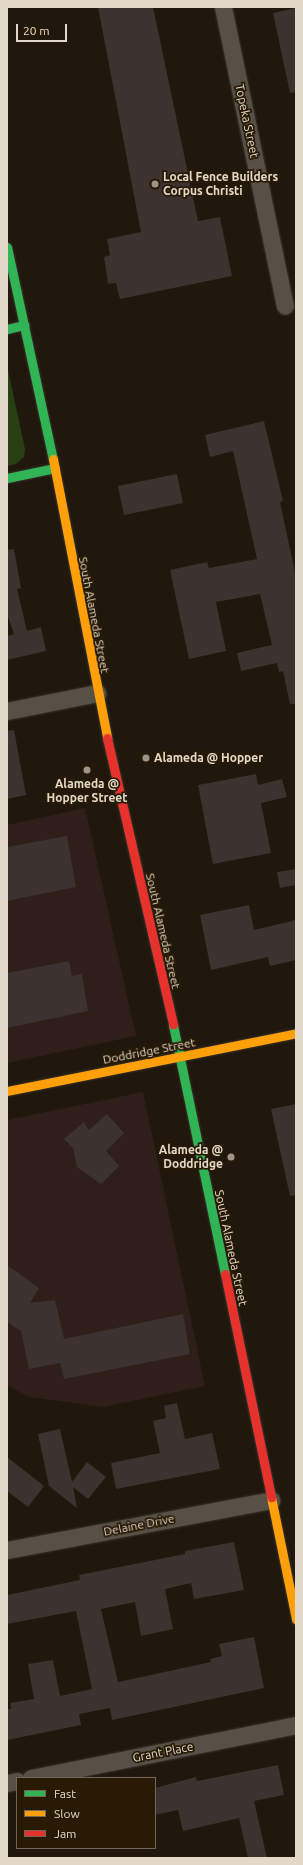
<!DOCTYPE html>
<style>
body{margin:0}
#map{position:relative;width:303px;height:1865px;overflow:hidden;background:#20180c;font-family:Ubuntu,sans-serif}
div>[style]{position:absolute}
.commercial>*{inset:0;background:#301e1a}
.green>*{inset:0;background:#283e13}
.building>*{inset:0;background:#3c322f}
.roads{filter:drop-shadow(0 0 1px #39332c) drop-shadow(0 0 1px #39332c)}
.street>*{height:17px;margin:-8.5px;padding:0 8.5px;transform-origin:8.5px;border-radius:8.5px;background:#565047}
.fast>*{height:9px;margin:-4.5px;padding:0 4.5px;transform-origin:4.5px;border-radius:4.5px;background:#30b455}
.slow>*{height:9px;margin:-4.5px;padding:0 4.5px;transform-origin:4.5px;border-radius:4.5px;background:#ff9f0a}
.jam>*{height:9px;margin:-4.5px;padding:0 4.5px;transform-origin:4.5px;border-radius:4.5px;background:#e5322d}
.dots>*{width:11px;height:11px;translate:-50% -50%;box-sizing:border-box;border:2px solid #281a04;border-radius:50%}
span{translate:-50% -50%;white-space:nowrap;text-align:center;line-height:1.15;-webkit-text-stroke:3.5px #281a04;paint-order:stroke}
.street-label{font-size:12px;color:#e2d9cb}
.poi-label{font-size:12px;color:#e2d9cb;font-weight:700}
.left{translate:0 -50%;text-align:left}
.right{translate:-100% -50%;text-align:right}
.frame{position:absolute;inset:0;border:8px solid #e2d9cb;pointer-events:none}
.legend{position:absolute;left:16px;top:1777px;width:140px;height:72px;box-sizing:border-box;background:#281a04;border:1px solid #726654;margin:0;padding:5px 7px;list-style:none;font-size:12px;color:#e2d9cb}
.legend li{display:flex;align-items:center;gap:8px;height:20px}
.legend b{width:20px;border:1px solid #726654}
.scale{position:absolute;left:16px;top:24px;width:51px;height:18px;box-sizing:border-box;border:2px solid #e2d9cb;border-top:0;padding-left:5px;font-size:12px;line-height:14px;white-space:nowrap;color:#e2d9cb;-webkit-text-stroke:3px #281a04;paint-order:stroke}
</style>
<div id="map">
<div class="commercial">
<div style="clip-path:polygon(85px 808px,136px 1036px,7px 1063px,7px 825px)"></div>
<div style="clip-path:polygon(143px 1092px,205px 1386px,103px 1407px,29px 1397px,7px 1385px,7px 1120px)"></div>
</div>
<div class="green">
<div style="clip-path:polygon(7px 365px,25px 449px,24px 457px,16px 464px,7px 466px)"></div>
</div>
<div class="building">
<div style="clip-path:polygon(98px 7px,153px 7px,198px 221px,220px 217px,232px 276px,120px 299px,116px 283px,108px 284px,104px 257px,110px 255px,107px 239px,141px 232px)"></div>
<div style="clip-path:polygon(296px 8px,296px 92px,290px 93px,273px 13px)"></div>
<div style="clip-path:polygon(264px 421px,283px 501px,280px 502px,296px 577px,296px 704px,290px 704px,283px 671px,279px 672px,277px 663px,241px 671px,237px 653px,272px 645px,260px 594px,216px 602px,226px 651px,189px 659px,170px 570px,207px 562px,209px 568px,257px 559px,233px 451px,210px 457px,205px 435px)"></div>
<div style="clip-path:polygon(177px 474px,183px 503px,124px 515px,118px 486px)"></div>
<div style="clip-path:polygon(14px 549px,21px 588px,17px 589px,27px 631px,41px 627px,46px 651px,7px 660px,7px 636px,14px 634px,7px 614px,7px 550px)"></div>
<div style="clip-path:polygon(14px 730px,26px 795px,7px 799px,7px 731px)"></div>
<div style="clip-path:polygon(256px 774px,258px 785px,282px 779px,287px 797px,261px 803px,271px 853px,213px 864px,198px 785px)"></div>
<div style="clip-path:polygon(67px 836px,76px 887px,7px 901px,7px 847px)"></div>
<div style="clip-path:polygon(296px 869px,296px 885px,280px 888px,277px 872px)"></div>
<div style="clip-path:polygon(249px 905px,254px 930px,296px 920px,296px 960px,270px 966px,268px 957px,211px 970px,200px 915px)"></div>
<div style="clip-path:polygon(69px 961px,72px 976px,82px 974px,88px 1011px,7px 1028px,7px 973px)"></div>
<div style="clip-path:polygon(296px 1104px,296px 1195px,290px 1196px,271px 1109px)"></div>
<div style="clip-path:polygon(107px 1114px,124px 1133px,106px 1151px,119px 1166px,101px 1184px,77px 1167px,73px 1148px,64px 1139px,84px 1122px,89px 1130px)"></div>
<div style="clip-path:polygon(7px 1265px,39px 1288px,30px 1303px,55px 1300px,64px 1339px,183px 1314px,190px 1354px,64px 1379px,60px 1363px,29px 1369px,21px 1331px,7px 1322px)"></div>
<div style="clip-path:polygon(177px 1403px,185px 1439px,212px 1433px,220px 1469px,116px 1489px,111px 1463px,160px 1453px,153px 1421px,166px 1418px,164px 1406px)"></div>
<div style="clip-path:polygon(60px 1429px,72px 1482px,87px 1462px,106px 1477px,88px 1499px,73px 1487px,77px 1508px,49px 1486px,38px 1434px)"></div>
<div style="clip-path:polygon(7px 1457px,44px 1486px,28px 1507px,7px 1491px)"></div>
<div style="clip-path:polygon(234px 1542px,244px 1590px,194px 1599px,191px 1583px,165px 1589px,173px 1629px,141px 1636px,135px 1602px,101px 1609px,118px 1682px,211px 1662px,210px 1659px,222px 1656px,219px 1644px,254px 1637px,264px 1688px,112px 1720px,110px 1708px,79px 1714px,81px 1725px,7px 1740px,7px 1709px,11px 1709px,10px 1703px,34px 1699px,28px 1664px,53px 1660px,60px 1696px,92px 1689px,76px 1611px,7px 1624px,7px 1595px,80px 1580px,79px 1575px,185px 1554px,185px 1551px)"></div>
<div style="clip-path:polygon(278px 1765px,284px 1795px,254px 1801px,267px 1858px,248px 1858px,239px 1818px,183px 1831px,178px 1810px,155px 1815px,155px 1788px,196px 1777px,197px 1781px)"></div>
</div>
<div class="roads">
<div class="street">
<div style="left:223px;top:7px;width:305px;rotate:78.3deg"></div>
<div style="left:7px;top:711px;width:92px;rotate:-11.3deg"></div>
<div style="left:7px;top:1550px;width:269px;rotate:-10.7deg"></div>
<div style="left:31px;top:1778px;width:270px;rotate:-11.3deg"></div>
<div style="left:7px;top:1783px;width:10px;rotate:-11deg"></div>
</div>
<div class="fast">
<div style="left:7px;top:247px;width:217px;rotate:77.8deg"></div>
<div style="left:7px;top:329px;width:18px;rotate:-13deg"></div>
<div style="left:7px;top:478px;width:49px;rotate:-11.8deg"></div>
<div style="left:173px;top:1025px;width:254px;rotate:78.2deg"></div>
</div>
<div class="slow">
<div style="left:53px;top:459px;width:284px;rotate:79deg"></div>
<div style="left:7px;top:1091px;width:295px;rotate:-11.3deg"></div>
<div style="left:271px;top:1497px;width:125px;rotate:78.4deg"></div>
</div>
<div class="jam">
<div style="left:107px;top:738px;width:294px;rotate:77deg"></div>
<div style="left:225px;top:1274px;width:228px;rotate:78.3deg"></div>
</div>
</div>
<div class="dots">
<div style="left:155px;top:184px;background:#9e9588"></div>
<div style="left:146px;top:758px;background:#9e9588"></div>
<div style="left:87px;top:770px;background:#9e9588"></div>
<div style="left:231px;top:1157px;background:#9e9588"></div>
</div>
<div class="street-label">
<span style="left:247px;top:121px;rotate:78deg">Topeka Street</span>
<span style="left:94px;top:615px;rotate:79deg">South Alameda Street</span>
<span style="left:163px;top:931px;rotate:77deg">South Alameda Street</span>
<span style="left:149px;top:1051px;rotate:-11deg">Doddridge Street</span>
<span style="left:231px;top:1248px;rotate:78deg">South Alameda Street</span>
<span style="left:139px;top:1525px;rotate:-11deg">Delaine Drive</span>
<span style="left:163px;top:1752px;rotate:-11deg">Grant Place</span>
</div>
<div class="poi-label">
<span class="left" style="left:163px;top:184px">Local Fence Builders<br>Corpus Christi</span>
<span class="left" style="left:154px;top:758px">Alameda @ Hopper</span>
<span style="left:87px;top:791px">Alameda @<br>Hopper Street</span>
<span class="right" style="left:223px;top:1157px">Alameda @<br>Doddridge</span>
</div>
<div class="frame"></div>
<ul class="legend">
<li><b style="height:5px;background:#30b455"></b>Fast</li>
<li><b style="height:5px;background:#ff9f0a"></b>Slow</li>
<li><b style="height:5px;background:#e5322d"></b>Jam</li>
</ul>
<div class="scale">20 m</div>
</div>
